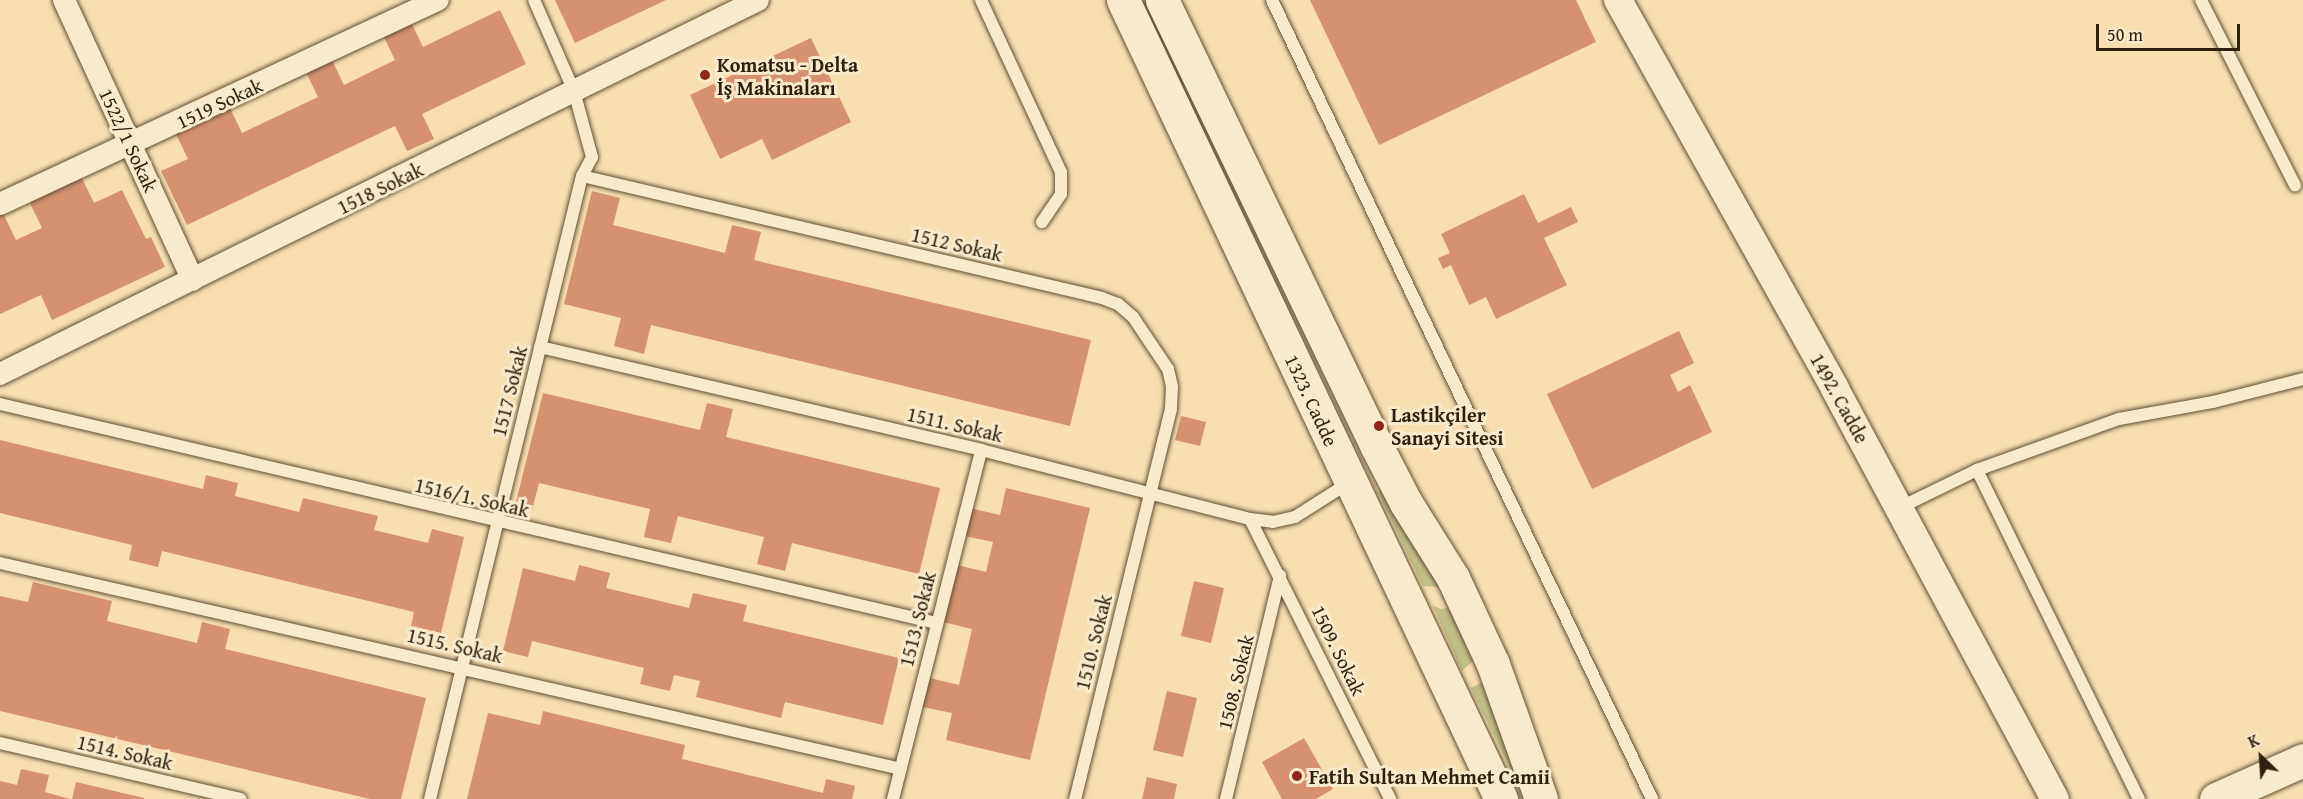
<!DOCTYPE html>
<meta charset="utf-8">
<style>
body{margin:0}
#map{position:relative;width:2303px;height:799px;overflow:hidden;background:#f8deb1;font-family:"Gentium Book Plus",serif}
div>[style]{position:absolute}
.green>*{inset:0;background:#c2c088}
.building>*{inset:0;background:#d59170}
.roads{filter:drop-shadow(0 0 2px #614f35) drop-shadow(0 0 2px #614f35)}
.service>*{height:12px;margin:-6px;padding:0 6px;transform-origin:6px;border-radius:6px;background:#faeacc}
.minor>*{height:22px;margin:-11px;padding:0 11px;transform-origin:11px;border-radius:11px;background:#faeacc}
.tertiary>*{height:28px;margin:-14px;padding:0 14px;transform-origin:14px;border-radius:14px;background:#faeacc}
.secondary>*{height:33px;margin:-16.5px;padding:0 16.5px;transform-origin:16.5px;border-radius:16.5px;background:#faeacc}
.dots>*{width:16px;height:16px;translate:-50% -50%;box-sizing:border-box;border:3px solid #faeacc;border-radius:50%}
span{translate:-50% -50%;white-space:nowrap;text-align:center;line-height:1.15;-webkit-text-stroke:6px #faeacc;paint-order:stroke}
.poi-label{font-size:20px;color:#2f1f0c;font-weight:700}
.left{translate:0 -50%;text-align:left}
.street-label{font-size:20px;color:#2f1f0c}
.north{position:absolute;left:2231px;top:727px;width:60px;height:60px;-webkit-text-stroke:4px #faeacc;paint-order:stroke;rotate:335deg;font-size:16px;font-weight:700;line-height:24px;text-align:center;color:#2f1f0c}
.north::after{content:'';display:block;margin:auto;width:21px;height:27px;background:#2f1f0c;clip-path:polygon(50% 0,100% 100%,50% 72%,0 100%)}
.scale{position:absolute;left:2096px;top:24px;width:144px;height:27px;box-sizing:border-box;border:3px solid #2f1f0c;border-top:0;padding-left:8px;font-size:18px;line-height:21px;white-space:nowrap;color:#2f1f0c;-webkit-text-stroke:4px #faeacc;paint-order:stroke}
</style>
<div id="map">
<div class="green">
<div style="clip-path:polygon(1384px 489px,1441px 587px,1423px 586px,1378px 492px)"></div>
<div style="clip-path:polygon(1456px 605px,1475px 659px,1462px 671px,1433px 606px,1442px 609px)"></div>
<div style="clip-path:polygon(1482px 682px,1525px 799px,1471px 688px)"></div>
</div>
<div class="building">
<div style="clip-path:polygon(555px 0,666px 0,575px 43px)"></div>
<div style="clip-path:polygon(1310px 0,1576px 0,1596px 42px,1379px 145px)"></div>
<div style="clip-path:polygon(500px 10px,526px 64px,422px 114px,434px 139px,407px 151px,395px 126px,187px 225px,161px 171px,188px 159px,175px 132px,229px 106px,242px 133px,318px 97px,305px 70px,331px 58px,344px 85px,395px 60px,382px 33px,410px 20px,423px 47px)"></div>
<div style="clip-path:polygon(811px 38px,851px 122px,772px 160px,762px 139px,720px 159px,690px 95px)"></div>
<div style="clip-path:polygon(81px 176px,94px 203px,122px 190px,146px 239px,151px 237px,165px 267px,52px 320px,41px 295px,0 314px,0 215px,3px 213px,16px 240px,42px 228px,29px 201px)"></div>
<div style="clip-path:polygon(592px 191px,620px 198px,613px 225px,725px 253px,732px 225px,761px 232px,754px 260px,1091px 340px,1070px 426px,651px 325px,644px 354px,614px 346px,621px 318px,564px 304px)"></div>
<div style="clip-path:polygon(1524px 194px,1538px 223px,1571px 207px,1578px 222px,1544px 238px,1567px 285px,1496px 319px,1486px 297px,1469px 305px,1451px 265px,1443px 269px,1438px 258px,1450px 253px,1441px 234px)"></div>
<div style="clip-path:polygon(1679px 331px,1694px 363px,1670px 375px,1678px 392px,1690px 385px,1712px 432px,1592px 489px,1547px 394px)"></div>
<div style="clip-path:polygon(543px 393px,700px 430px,707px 403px,733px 409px,726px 437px,940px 488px,919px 574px,792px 543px,785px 571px,757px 564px,764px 537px,678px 516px,671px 543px,644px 537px,650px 509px,539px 483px,532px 510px,515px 506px)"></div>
<div style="clip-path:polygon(1181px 416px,1206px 422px,1200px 446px,1175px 440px)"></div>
<div style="clip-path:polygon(0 440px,203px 489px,206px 475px,238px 483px,235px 496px,299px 512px,303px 498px,378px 516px,374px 530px,428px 543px,432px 529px,464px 537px,441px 633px,411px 626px,414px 612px,162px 551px,158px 567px,129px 560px,132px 545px,0 513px)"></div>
<div style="clip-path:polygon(1006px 488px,1090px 508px,1030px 760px,946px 740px,952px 713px,923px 707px,930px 678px,959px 685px,972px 629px,943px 622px,957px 565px,986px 572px,993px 542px,964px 536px,970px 508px,1000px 515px)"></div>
<div style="clip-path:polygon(579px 565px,610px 573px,606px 588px,689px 608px,693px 593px,747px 605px,743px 621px,899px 658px,883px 725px,785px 702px,781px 718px,696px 697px,700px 681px,674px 675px,670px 691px,640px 684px,644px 668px,532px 641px,528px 657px,503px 651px,523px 568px,575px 581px)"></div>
<div style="clip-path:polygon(1194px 581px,1224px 588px,1211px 643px,1181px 636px)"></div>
<div style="clip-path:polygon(33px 582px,112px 601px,107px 621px,197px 643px,202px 622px,230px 629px,225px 649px,426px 698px,401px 799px,370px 799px,0 711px,0 596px,28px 602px)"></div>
<div style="clip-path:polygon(1167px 691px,1197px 698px,1183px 757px,1153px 750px)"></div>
<div style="clip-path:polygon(543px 711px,685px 745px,682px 759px,823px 793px,826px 779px,855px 786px,852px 799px,467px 799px,488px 713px,540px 725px)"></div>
<div style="clip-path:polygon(1304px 738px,1333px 789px,1316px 799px,1282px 799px,1262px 762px)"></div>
<div style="clip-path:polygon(21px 769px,49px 775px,45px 792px,70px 799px,0 799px,0 781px,17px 785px)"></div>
<div style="clip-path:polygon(1147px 777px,1177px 784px,1174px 799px,1142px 799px)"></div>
<div style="clip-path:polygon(76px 782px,144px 798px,144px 799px,72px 799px)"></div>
</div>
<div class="roads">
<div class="service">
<div style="left:981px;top:0;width:190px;rotate:65.1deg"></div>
<div style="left:1061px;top:172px;width:22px;rotate:90deg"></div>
<div style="left:1061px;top:194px;width:34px;rotate:124deg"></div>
<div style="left:1272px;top:0;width:885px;rotate:64.56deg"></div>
<div style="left:2201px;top:0;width:208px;rotate:63.1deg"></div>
<div style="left:582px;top:176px;width:534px;rotate:13.2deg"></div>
<div style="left:1102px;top:298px;width:17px;rotate:21deg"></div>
<div style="left:1118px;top:304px;width:20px;rotate:41deg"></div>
<div style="left:1133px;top:317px;width:63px;rotate:56.1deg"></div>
<div style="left:1168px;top:369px;width:18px;rotate:77deg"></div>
<div style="left:1172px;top:387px;width:22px;rotate:93deg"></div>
<div style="left:1171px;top:409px;width:402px;rotate:103.8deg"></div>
<div style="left:540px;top:347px;width:453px;rotate:13.1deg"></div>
<div style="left:981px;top:450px;width:278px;rotate:14.4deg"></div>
<div style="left:1250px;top:519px;width:23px;rotate:7deg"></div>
<div style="left:1273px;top:522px;width:23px;rotate:-13deg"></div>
<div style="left:1295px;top:517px;width:65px;rotate:-32.5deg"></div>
<div style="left:0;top:404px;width:961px;rotate:13.17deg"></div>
<div style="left:1977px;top:470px;width:367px;rotate:63.8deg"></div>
<div style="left:1899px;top:508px;width:87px;rotate:-26deg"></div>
<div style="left:1977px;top:470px;width:151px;rotate:-19.8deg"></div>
<div style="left:2119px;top:419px;width:96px;rotate:-10.3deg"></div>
<div style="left:2213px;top:402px;width:93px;rotate:-14.3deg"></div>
<div style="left:1250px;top:519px;width:313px;rotate:63.4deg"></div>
<div style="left:0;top:563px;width:924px;rotate:12.88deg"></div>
<div style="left:0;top:743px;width:247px;rotate:13.1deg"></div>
<div style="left:430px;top:799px;width:641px;rotate:-76.29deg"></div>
<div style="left:582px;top:176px;width:21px;rotate:-62deg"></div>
<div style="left:592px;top:157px;width:68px;rotate:-105.3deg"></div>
<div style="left:574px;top:91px;width:99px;rotate:-113.7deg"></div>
<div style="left:893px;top:799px;width:360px;rotate:-75.8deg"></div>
<div style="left:1226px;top:799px;width:230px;rotate:-76.4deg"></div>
</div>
<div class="minor">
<div style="left:64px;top:0;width:308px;rotate:65.3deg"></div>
<div style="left:0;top:204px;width:483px;rotate:-25deg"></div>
<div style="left:0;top:374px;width:845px;rotate:-26.26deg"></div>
</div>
<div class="tertiary">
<div style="left:1618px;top:0;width:445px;rotate:60.8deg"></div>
<div style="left:1835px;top:389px;width:465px;rotate:61.8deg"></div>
</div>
<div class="secondary">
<div style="left:1123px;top:0;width:884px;rotate:64.68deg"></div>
<div style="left:1162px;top:0;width:494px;rotate:64.3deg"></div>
<div style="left:1376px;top:445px;width:65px;rotate:62.7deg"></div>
<div style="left:1406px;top:503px;width:89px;rotate:57.9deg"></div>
<div style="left:1453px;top:578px;width:95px;rotate:65.1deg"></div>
<div style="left:1493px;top:664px;width:143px;rotate:70.4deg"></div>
<div style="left:2216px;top:799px;width:95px;rotate:-24.1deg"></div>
</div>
</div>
<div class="dots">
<div style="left:705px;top:75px;background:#8f2418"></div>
<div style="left:1379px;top:426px;background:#8f2418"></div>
<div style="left:1297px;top:776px;background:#8f2418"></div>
</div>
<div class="poi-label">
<span class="left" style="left:717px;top:76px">Komatsu - Delta<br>İş Makinaları</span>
<span class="left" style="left:1391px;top:426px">Lastikçiler<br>Sanayi Sitesi</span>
<span class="left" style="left:1309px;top:776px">Fatih Sultan Mehmet Camii</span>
</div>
<div class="street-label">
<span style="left:219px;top:103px;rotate:-25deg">1519 Sokak</span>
<span style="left:129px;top:140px;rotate:65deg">1522/1 Sokak</span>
<span style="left:380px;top:188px;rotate:-26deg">1518 Sokak</span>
<span style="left:957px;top:244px;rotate:13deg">1512 Sokak</span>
<span style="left:509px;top:391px;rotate:-76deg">1517 Sokak</span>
<span style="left:1840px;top:398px;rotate:61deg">1492. Cadde</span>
<span style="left:1312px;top:400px;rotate:65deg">1323. Cadde</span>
<span style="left:955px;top:424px;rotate:13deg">1511. Sokak</span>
<span style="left:472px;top:497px;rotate:13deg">1516/1. Sokak</span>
<span style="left:917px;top:619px;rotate:-76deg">1513. Sokak</span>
<span style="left:1093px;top:642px;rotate:-76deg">1510. Sokak</span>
<span style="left:455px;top:645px;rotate:13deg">1515. Sokak</span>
<span style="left:1339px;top:650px;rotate:64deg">1509. Sokak</span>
<span style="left:1235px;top:682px;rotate:-76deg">1508. Sokak</span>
<span style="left:125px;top:752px;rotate:13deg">1514. Sokak</span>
</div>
<div class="north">K</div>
<div class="scale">50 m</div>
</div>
